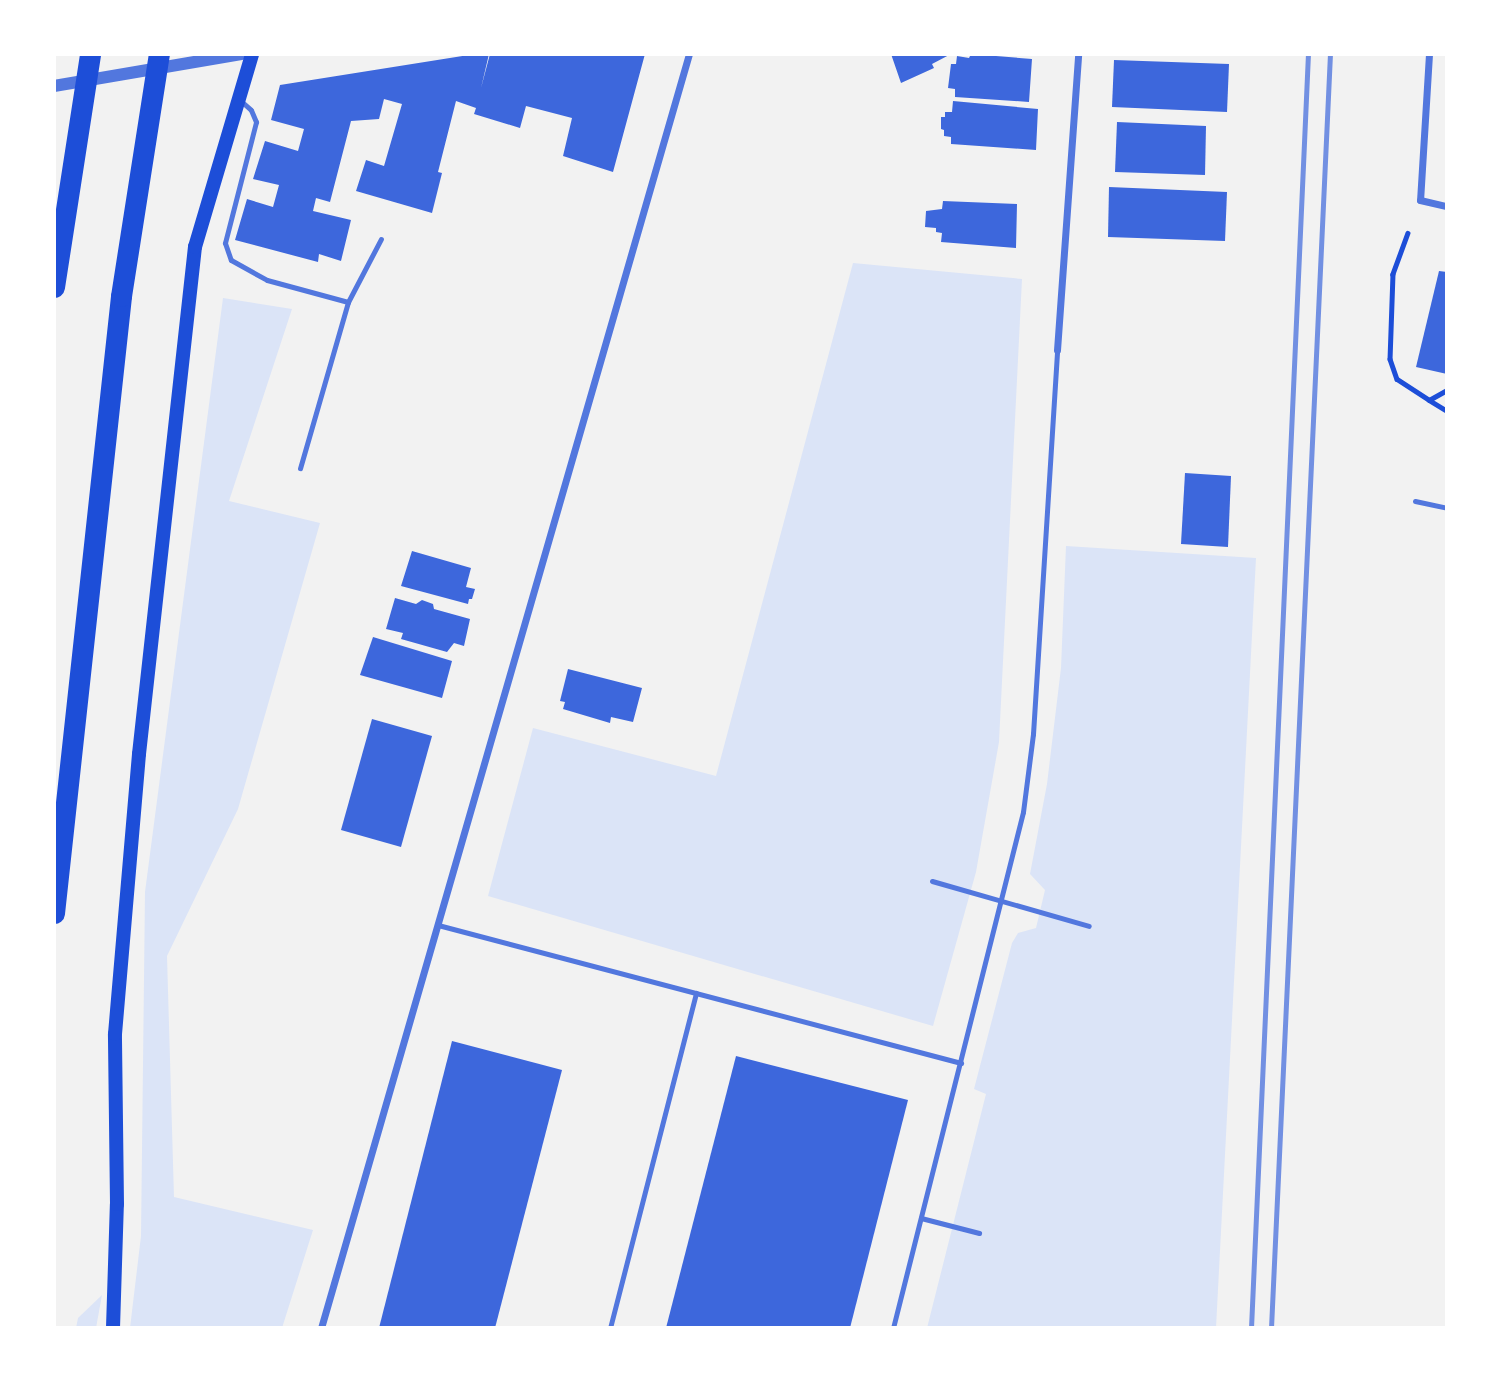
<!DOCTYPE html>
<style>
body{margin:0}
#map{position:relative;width:1501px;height:1382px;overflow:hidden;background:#f2f2f2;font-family:"Golos Text",sans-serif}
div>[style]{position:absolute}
.green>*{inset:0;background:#dbe4f7}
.building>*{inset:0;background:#3d67dc}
.path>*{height:4.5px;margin:-2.25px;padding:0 2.25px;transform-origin:2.25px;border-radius:2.25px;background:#1d4ed8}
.service>*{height:5px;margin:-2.5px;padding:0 2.5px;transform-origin:2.5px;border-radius:2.5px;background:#5277de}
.minor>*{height:7px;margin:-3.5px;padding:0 3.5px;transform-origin:3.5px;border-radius:3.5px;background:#5277de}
.tertiary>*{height:12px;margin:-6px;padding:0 6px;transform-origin:6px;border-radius:6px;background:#5277de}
.secondary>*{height:14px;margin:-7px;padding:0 7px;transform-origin:7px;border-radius:7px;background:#1d4ed8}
.motorway>*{height:21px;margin:-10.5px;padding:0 10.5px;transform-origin:10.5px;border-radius:10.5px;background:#1d4ed8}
.rail>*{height:5px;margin:-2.5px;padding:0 2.5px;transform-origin:2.5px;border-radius:2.5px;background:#7290e2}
span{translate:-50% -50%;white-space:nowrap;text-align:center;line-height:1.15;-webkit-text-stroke:7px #fff;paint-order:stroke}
.frame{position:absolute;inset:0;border:56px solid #fff;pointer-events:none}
</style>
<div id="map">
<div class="green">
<div style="clip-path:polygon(853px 263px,1022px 279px,999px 742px,976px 872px,933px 1026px,488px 896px,533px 728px,716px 776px)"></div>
<div style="clip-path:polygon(223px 298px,292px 309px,229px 501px,320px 523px,238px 809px,167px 956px,174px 1197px,313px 1230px,282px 1328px,130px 1328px,141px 1236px,145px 892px)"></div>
<div style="clip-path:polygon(1066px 546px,1256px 558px,1216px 1328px,927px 1328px,986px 1094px,974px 1089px,1012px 943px,1018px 933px,1036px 928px,1045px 890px,1030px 874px,1047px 784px,1061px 668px)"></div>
<div style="clip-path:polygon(102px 1295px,96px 1328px,76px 1328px,78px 1318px)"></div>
</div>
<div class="building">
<div style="clip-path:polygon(475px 54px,489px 54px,481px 88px,490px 54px,645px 54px,613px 172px,563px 156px,572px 118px,526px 106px,520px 128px,474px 114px,476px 108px,456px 101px,438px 172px,442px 173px,432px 213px,356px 191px,366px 160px,384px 166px,402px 104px,384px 99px,379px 119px,351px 121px,330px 202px,316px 198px,313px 211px,351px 220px,341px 261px,319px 254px,318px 262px,235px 240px,247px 199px,273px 207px,279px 185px,253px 179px,265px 141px,298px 151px,304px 129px,271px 120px,280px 85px)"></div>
<div style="clip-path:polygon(891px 54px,951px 54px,932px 64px,934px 68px,901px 83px)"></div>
<div style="clip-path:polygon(971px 54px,1032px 59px,1029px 102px,955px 97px,955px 89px,948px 88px,951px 64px,956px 64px,957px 56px,969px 58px)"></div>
<div style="clip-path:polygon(1114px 60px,1229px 64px,1227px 112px,1112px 107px)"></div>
<div style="clip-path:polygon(953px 101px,1038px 109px,1036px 150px,951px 144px,951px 137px,944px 136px,944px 130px,941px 129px,941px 117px,945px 117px,945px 112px,952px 112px)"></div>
<div style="clip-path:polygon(1117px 122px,1206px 126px,1205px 175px,1115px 172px)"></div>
<div style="clip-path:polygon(1109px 187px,1227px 192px,1225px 241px,1108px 237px)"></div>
<div style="clip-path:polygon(943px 201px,1017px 204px,1016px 248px,941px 242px,942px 233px,936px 232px,936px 228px,925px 227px,926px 211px,942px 209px)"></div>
<div style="clip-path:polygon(1439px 271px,1447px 272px,1447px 374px,1416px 367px)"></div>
<div style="clip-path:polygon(1185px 473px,1231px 476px,1228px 547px,1181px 544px)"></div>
<div style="clip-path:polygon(412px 551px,471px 568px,466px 587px,475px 589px,472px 599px,469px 599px,468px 604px,401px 586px)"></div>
<div style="clip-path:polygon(395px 598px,416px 604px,422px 600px,433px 604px,434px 609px,470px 619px,464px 646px,454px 643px,447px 652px,401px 639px,403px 633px,386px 629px)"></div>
<div style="clip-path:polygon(373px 637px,452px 661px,442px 698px,360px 675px)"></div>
<div style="clip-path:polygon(568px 669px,642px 688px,633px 722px,611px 717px,610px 723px,563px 709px,565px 702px,560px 701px)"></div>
<div style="clip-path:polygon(372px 719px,432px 736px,401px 847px,341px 830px)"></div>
<div style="clip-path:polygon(452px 1041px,562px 1070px,495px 1328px,379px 1328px)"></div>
<div style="clip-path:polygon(736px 1056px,908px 1100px,850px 1328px,666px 1328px)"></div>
</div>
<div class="path">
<div style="left:1408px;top:233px;width:44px;rotate:110.1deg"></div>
<div style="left:1393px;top:274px;width:85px;rotate:92deg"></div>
<div style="left:1390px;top:359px;width:21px;rotate:71deg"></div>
<div style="left:1397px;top:379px;width:38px;rotate:33deg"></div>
<div style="left:1429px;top:400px;width:21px;rotate:-29deg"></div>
<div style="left:1429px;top:400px;width:21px;rotate:31deg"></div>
</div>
<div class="service">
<div style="left:241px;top:101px;width:13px;rotate:42deg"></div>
<div style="left:251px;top:110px;width:13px;rotate:67deg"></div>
<div style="left:256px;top:122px;width:125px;rotate:104.4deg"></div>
<div style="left:225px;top:243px;width:18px;rotate:71deg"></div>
<div style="left:231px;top:260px;width:41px;rotate:29.1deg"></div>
<div style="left:267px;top:280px;width:84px;rotate:15.2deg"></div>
<div style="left:348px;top:302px;width:173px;rotate:106.1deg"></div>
<div style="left:348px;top:302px;width:71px;rotate:-62.4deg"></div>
<div style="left:1415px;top:501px;width:33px;rotate:12deg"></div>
<div style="left:932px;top:881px;width:163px;rotate:16deg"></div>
<div style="left:438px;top:925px;width:541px;rotate:14.78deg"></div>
<div style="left:921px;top:1218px;width:60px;rotate:14.5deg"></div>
<div style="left:610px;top:1328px;width:346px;rotate:-75.6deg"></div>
<div style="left:893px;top:1328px;width:532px;rotate:-75.86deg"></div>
<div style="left:1023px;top:812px;width:79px;rotate:-82.7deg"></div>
<div style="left:1033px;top:734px;width:385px;rotate:-86.4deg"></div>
</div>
<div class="minor">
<div style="left:1429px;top:54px;width:146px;rotate:93.5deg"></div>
<div style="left:1420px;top:200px;width:28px;rotate:13deg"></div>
<div style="left:1057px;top:350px;width:297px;rotate:-85.9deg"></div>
<div style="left:321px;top:1328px;width:1326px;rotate:-73.89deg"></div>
</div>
<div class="tertiary">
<div style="left:54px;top:86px;width:190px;rotate:-9.7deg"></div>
</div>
<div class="secondary">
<div style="left:113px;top:1328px;width:124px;rotate:-88.2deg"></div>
<div style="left:117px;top:1204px;width:170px;rotate:-90.7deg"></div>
<div style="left:115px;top:1034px;width:281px;rotate:-85.1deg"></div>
<div style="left:139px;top:754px;width:510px;rotate:-83.7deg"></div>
<div style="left:195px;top:247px;width:201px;rotate:-73.5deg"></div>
</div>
<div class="motorway">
<div style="left:54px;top:287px;width:236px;rotate:-81.2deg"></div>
<div style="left:54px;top:913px;width:621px;rotate:-83.8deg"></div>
<div style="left:121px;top:296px;width:245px;rotate:-81.1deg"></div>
</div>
<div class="rail">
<div style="left:1251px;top:1328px;width:1275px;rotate:-87.44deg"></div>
<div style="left:1271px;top:1328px;width:1275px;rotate:-87.35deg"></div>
</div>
<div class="frame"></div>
</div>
